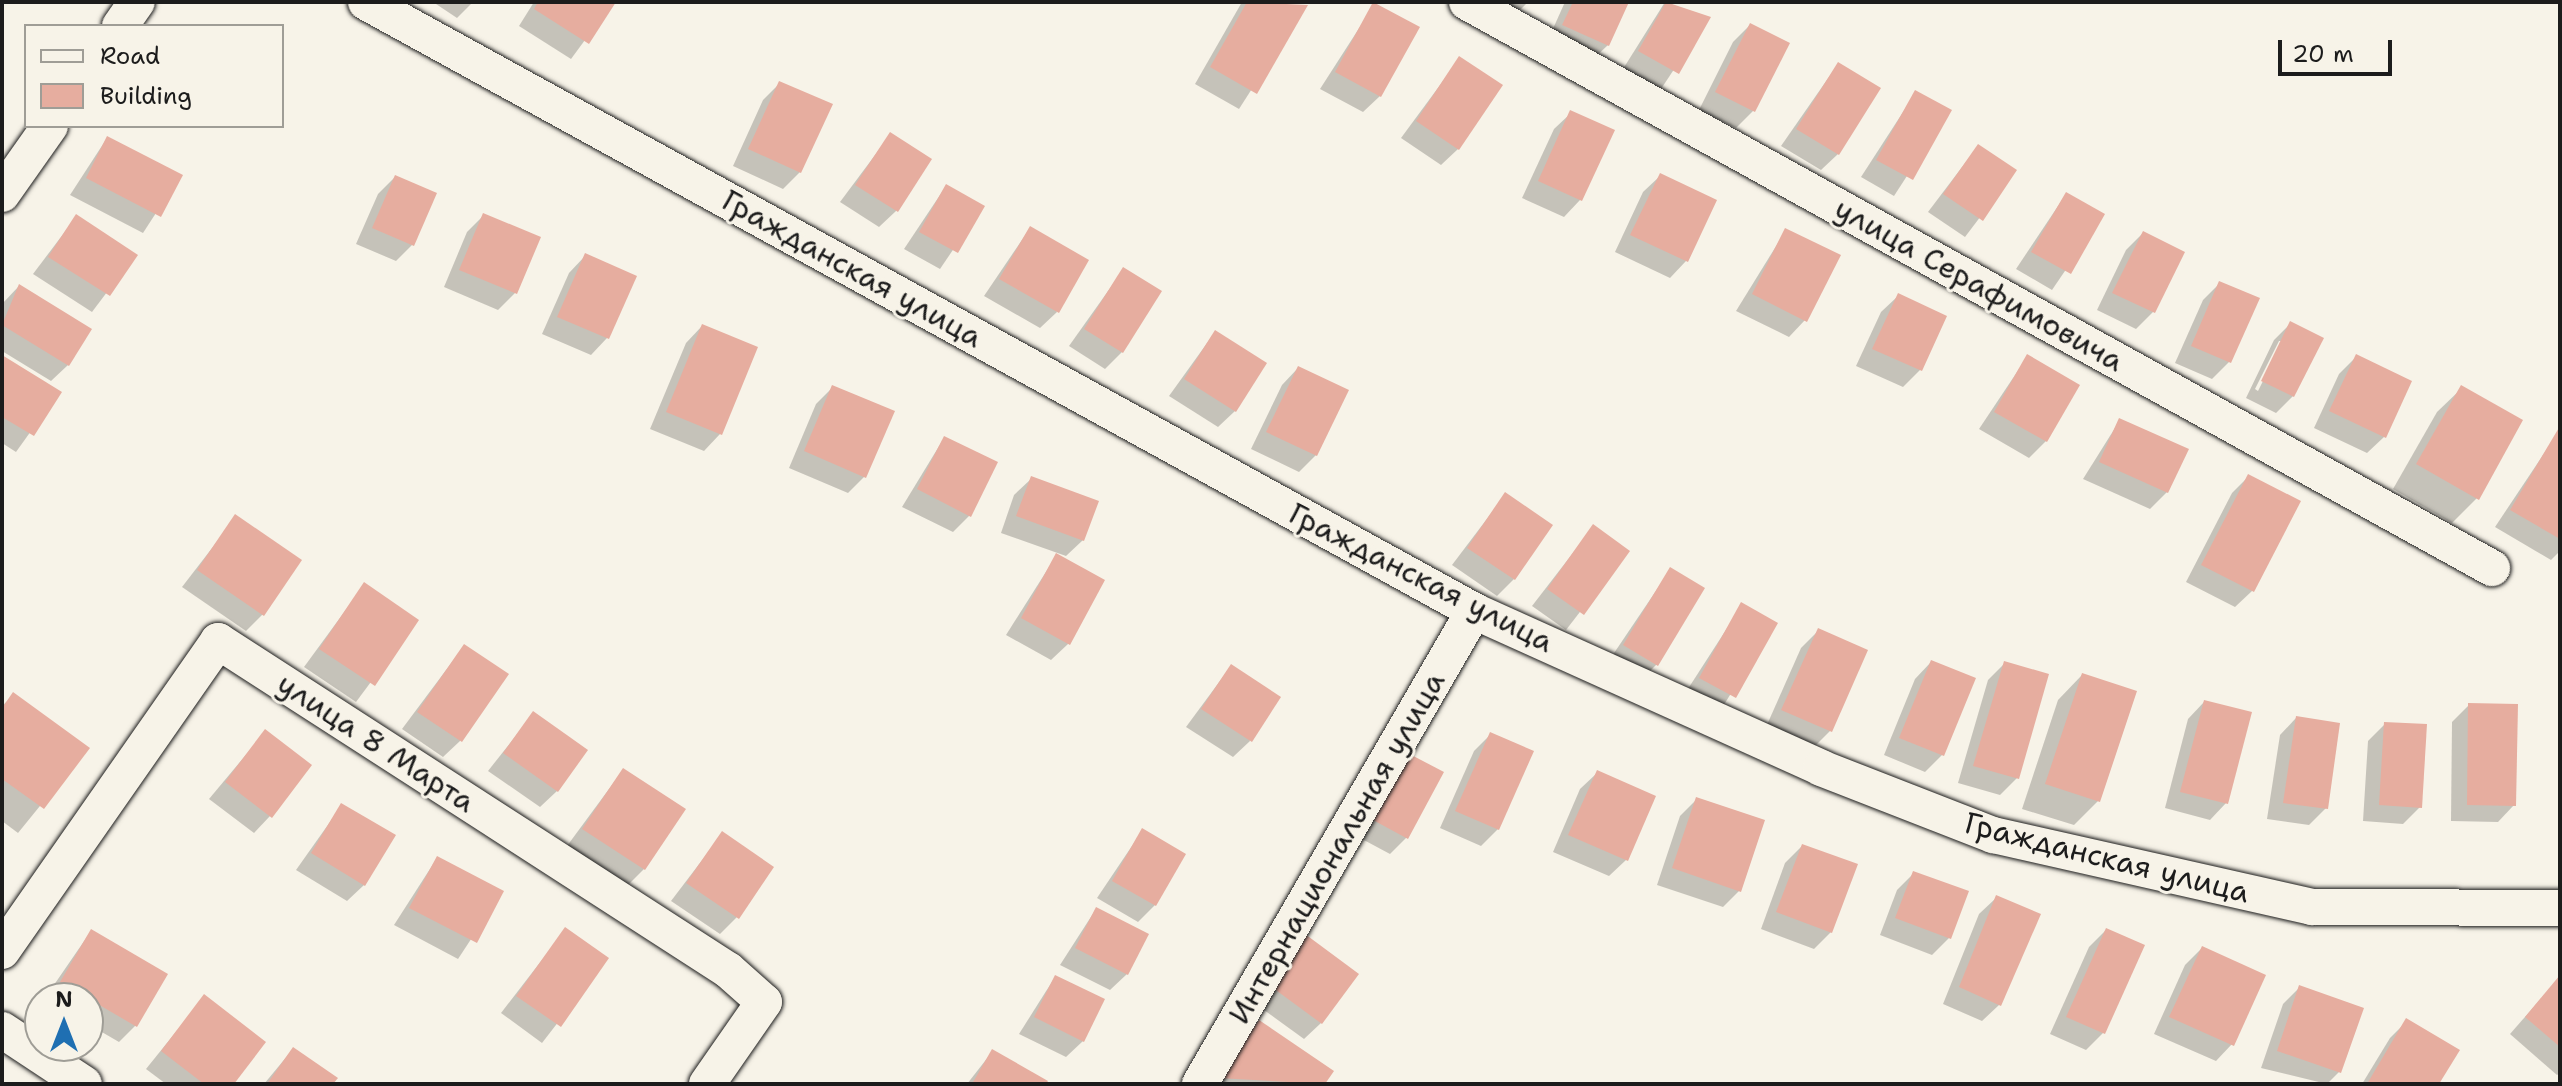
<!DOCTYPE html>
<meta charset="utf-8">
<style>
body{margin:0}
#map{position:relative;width:2562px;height:1086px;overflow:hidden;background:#f7f3e8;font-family:"Shantell Sans",sans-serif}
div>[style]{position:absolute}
.shadow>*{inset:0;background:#0003}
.building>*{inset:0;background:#e6ad9f}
.roads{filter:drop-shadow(0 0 2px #1c1c1c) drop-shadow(0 0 2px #1c1c1c)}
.minor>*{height:36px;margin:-18px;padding:0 18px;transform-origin:18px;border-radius:18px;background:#f7f3e8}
span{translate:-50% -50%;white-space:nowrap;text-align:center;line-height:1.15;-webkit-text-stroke:6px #f7f3e8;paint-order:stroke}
.street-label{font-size:30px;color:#1c1c1c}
.frame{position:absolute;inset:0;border:4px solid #1c1c1c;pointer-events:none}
.legend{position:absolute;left:24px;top:24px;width:260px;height:104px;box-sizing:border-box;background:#f7f3e8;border:2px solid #9f9d96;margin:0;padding:10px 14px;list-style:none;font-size:24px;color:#1c1c1c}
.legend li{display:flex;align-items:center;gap:16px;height:40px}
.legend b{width:40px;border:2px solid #9f9d96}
.north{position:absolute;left:24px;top:982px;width:80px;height:80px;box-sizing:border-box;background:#f7f3e8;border:2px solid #9f9d96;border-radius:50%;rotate:0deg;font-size:22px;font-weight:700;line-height:32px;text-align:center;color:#1c1c1c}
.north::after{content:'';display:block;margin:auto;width:28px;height:36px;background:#1f6fb2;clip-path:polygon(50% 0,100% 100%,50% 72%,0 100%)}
.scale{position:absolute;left:2278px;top:40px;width:114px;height:36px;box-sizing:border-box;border:4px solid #1c1c1c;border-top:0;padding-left:10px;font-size:24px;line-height:28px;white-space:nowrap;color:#1c1c1c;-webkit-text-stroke:6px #f7f3e8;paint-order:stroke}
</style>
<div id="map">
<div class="shadow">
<div style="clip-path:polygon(433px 2px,473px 2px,457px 18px)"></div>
<div style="clip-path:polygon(534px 2px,613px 2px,571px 59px,519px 26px)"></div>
<div style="clip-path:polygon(1242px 2px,1305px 6px,1239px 109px,1195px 84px)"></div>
<div style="clip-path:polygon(1501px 2px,1528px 2px,1519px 11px)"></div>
<div style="clip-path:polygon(1565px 2px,1627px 2px,1608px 45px,1591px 61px,1547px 42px)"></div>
<div style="clip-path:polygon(1665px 2px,1708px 18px,1661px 89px,1623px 69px)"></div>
<div style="clip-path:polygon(1374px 5px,1380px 96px,1363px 112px,1320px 89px)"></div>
<div style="clip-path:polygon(1750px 25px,1753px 111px,1736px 128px,1699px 110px,1733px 42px)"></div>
<div style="clip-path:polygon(1460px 58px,1458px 149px,1441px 165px,1401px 138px)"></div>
<div style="clip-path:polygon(1838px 64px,1838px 154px,1821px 170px,1781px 146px)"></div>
<div style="clip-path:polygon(780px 83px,800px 172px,783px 189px,733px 166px,763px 100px)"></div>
<div style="clip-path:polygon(1916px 92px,1949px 111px,1894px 196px,1861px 177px)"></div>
<div style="clip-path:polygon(1571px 113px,1580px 200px,1564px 217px,1522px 198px,1554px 129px)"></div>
<div style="clip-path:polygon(890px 135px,896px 211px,879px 227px,840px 202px)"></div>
<div style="clip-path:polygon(107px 138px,180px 176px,143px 233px,70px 195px)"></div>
<div style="clip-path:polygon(1978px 146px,2015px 171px,1965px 237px,1928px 212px)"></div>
<div style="clip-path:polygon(1660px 176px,1686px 261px,1670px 278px,1615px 252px,1643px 192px)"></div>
<div style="clip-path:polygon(395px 177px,412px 245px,396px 261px,356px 244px,378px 194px)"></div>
<div style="clip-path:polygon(946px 186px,982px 207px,940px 269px,904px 249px)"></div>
<div style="clip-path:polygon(2066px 194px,2103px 215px,2052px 290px,2016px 269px)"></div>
<div style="clip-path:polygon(484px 215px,538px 238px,515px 293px,498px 310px,444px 287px,467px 232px)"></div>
<div style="clip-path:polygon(76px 217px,135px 255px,92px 312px,33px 274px)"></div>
<div style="clip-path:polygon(1030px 228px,1057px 312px,1040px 328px,984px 296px)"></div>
<div style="clip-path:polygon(1786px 230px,1805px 320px,1789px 337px,1736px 311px)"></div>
<div style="clip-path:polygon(2143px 233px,2183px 252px,2153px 312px,2136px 329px,2097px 310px,2126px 250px)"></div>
<div style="clip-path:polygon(585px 256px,607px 338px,591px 355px,542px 334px,569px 273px)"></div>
<div style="clip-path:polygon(1123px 270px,1122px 352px,1105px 369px,1069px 346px)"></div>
<div style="clip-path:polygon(2220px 283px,2229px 362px,2212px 379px,2175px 363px,2203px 300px)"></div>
<div style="clip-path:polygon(19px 286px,68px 365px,51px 381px,2px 351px,2px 304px)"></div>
<div style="clip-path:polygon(1898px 296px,1945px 317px,1920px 370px,1903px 387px,1856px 366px,1881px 312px)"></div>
<div style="clip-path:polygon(evenodd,2291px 323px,2293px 396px,2276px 413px,2246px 398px,2274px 340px,2291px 323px,2279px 341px,2283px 341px,2258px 391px,2255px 389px,2279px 341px)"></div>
<div style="clip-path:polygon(702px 326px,720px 434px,704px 451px,650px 429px,686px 343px)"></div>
<div style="clip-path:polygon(1215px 332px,1235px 411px,1218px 427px,1169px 396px)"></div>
<div style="clip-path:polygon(2px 357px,59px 392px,16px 452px,2px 443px)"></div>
<div style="clip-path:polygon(2027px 357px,2046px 441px,2029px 458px,1979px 429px)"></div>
<div style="clip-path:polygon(2356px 357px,2384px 437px,2367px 453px,2314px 428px,2339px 374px)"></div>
<div style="clip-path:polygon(1298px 368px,1316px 455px,1299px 472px,1251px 449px,1282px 385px)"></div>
<div style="clip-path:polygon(833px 387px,865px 476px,848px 493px,789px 468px,816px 404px)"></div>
<div style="clip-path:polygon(2462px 388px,2477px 498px,2452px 523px,2393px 489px,2437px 412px)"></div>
<div style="clip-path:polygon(2120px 420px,2167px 492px,2150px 509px,2083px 479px)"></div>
<div style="clip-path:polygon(2559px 431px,2560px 551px,2551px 560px,2495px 527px)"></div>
<div style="clip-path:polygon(944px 438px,970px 515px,953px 532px,902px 507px)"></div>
<div style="clip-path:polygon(2249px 476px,2252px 591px,2235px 607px,2186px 582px,2232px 493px)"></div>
<div style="clip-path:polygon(1031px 479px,1083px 540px,1066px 556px,1001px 533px,1014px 495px)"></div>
<div style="clip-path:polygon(1505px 495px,1514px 579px,1497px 596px,1452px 565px)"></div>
<div style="clip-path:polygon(236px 517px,263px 614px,246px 631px,182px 587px)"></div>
<div style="clip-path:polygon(1593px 527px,1627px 551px,1566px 630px,1532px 606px)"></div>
<div style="clip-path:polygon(1056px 556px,1068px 644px,1051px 660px,1006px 635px)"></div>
<div style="clip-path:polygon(1670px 570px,1657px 664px,1640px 681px,1608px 662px)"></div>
<div style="clip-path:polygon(364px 585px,417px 620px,356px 702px,304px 667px)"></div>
<div style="clip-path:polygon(1742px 605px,1775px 624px,1718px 714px,1684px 695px)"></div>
<div style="clip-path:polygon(1818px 631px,1865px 651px,1830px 731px,1813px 748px,1766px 727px,1801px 648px)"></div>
<div style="clip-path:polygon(464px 646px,460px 741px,443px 757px,402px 729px)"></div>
<div style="clip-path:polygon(1931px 662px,1973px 679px,1942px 755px,1925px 772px,1884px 755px,1915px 679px)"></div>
<div style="clip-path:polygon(2005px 663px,2017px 778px,2000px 795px,1958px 783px,1988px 680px)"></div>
<div style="clip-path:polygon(1231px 666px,1250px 741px,1233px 757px,1186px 727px)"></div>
<div style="clip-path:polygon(2082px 675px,2098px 801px,2074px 825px,2022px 809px,2058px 700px)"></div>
<div style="clip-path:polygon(14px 695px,87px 748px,18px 833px,2px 821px,2px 706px)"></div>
<div style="clip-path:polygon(2204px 702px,2226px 803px,2210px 820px,2165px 808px,2188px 719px)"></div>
<div style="clip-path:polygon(2469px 705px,2514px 805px,2498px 822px,2451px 821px,2452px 722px)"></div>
<div style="clip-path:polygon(533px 714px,557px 791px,540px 807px,488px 771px)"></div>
<div style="clip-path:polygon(2296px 718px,2326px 808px,2309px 825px,2267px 819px,2280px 735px)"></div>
<div style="clip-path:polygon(2385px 724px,2420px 807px,2403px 824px,2363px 821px,2368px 741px)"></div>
<div style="clip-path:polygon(265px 732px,270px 816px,254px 833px,209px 799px)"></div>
<div style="clip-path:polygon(1491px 734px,1498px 829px,1481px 846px,1440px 828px,1474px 751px)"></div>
<div style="clip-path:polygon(1381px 767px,1407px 837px,1390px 854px,1347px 831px)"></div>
<div style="clip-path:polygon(623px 770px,644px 869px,627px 886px,567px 846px)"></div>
<div style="clip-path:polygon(1597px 773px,1626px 860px,1609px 876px,1553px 852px,1580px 789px)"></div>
<div style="clip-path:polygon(1697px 799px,1740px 890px,1723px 907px,1657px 885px,1680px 816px)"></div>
<div style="clip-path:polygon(342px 805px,364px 885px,347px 901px,296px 870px)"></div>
<div style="clip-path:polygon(1142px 831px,1155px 905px,1138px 922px,1097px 898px)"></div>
<div style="clip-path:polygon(722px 834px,737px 917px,720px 934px,671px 901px)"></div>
<div style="clip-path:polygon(1802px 846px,1831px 932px,1814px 949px,1761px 929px,1785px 863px)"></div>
<div style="clip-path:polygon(437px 858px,502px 892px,458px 959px,394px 925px)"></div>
<div style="clip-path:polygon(1914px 873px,1949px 938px,1932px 955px,1880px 935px,1897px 890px)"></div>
<div style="clip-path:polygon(1996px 898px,1999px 1005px,1982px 1021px,1943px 1004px,1979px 914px)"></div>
<div style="clip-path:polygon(1096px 909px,1127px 974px,1110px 990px,1060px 965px)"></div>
<div style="clip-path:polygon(565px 930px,607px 959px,542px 1043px,501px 1013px)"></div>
<div style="clip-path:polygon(2106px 930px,2103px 1033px,2086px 1050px,2050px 1034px,2089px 947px)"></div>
<div style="clip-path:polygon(91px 931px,136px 1025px,119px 1042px,88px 1024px,88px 998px,45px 998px)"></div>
<div style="clip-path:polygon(1306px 937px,1321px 1023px,1304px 1039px,1253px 1002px)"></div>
<div style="clip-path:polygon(2202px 948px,2232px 1044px,2216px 1061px,2154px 1034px,2185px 965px)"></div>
<div style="clip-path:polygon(1055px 977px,1083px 1041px,1066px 1057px,1019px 1034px)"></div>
<div style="clip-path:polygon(2560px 977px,2560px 1073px,2557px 1075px,2510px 1034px)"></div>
<div style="clip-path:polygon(2300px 987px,2339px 1072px,2327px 1084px,2261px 1068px,2283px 1004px)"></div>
<div style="clip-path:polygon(204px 997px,231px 1084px,166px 1084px,146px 1069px)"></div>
<div style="clip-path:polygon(2407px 1021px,2437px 1084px,2362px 1084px,2390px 1038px)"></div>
<div style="clip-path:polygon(1235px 1047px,1331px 1071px,1322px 1084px,1209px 1084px)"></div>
<div style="clip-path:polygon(293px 1049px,331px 1084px,264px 1084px)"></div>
<div style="clip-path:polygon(992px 1052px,1043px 1084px,967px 1084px)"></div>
</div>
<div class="building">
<div style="clip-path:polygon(538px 2px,616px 2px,589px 44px,534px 9px)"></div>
<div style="clip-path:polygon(1247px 2px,1308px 5px,1257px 94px,1210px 67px)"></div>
<div style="clip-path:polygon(1373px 2px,1420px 27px,1381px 97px,1335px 72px)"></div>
<div style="clip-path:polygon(1573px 2px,1629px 2px,1609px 46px,1562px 25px)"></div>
<div style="clip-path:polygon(1666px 2px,1711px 17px,1679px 74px,1638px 51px)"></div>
<div style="clip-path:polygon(1750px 23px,1790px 43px,1755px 112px,1715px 92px)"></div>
<div style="clip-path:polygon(1459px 56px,1503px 85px,1459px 150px,1416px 121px)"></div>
<div style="clip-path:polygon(1838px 62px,1881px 88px,1839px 155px,1796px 129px)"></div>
<div style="clip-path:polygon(779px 81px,833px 104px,801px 173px,748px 149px)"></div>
<div style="clip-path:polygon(1915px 90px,1952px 110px,1913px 180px,1876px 160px)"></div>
<div style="clip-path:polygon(1570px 110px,1615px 130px,1582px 201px,1538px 181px)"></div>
<div style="clip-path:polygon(890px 132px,932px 159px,898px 212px,855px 185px)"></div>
<div style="clip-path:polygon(107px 136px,183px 175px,161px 217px,86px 178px)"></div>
<div style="clip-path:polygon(1978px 144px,2017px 170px,1983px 221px,1943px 194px)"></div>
<div style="clip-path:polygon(1660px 173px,1717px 200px,1688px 262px,1630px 235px)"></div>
<div style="clip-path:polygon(395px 175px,437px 193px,414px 246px,372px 228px)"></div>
<div style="clip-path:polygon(946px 184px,985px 206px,958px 253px,919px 232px)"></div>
<div style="clip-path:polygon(2066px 192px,2105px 214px,2071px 274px,2031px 252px)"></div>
<div style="clip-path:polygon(483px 213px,541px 237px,517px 294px,459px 270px)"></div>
<div style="clip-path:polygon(76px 214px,138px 255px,110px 296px,48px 257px)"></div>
<div style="clip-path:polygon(1030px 226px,1089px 260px,1059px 313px,999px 279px)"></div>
<div style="clip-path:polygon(1785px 228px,1841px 255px,1807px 322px,1752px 294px)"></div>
<div style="clip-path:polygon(2143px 231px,2185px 252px,2155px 313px,2112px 293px)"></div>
<div style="clip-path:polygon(585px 253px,637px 276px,609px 339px,557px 317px)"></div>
<div style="clip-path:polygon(1123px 267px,1162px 291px,1123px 353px,1084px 329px)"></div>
<div style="clip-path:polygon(2219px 281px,2260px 298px,2231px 363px,2191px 346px)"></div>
<div style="clip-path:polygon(19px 284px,92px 329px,69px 366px,2px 325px)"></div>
<div style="clip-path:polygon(1898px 293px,1947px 316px,1922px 371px,1872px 349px)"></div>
<div style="clip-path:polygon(2290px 321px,2324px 338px,2294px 397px,2261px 381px)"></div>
<div style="clip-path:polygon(702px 324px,758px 347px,722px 435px,666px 412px)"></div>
<div style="clip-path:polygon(1215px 330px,1267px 363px,1236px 412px,1184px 379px)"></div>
<div style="clip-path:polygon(2027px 354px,2080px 385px,2047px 442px,1994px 412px)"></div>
<div style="clip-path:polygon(2356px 354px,2412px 381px,2386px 438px,2329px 411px)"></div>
<div style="clip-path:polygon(2px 355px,62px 392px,34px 436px,2px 417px)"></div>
<div style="clip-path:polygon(1298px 366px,1349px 390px,1317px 456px,1266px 432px)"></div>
<div style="clip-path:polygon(832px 385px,895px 411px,866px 478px,804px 451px)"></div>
<div style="clip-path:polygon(2461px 385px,2523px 420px,2479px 500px,2416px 464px)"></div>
<div style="clip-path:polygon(2119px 418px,2189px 449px,2168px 493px,2099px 462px)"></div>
<div style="clip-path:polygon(2560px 426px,2560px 539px,2510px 510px)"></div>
<div style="clip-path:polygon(944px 436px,998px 462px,971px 517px,917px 489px)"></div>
<div style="clip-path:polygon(2248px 474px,2301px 501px,2254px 592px,2201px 565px)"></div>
<div style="clip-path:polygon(1031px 476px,1099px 501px,1084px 541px,1016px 516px)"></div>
<div style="clip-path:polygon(1505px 492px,1553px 525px,1515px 580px,1467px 548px)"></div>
<div style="clip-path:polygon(235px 514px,302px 560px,264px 616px,197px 570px)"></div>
<div style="clip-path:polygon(1593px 524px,1630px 551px,1584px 615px,1547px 589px)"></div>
<div style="clip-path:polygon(1056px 553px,1105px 580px,1070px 645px,1021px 618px)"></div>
<div style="clip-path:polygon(1670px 567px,1705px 588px,1658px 666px,1623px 645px)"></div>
<div style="clip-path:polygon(364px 582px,419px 620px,375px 686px,319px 649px)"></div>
<div style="clip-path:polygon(1741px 602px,1778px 623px,1736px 698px,1699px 678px)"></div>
<div style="clip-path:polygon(1818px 628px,1868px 650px,1832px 732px,1781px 710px)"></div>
<div style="clip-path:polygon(464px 644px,509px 674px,462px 742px,417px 712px)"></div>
<div style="clip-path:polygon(1931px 660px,1976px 678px,1944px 756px,1899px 738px)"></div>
<div style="clip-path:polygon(2004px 661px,2049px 674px,2019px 779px,1973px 766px)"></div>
<div style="clip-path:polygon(1231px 664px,1281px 697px,1252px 742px,1201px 709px)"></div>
<div style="clip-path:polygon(2082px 673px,2137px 691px,2100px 802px,2045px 784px)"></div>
<div style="clip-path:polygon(13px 692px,90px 748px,44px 809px,2px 779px,2px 708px)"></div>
<div style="clip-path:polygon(2204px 700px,2252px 712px,2228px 804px,2180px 792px)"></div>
<div style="clip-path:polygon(2468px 703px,2518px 704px,2516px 806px,2467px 805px)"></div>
<div style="clip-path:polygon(533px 711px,588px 750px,558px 792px,503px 753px)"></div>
<div style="clip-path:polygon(2296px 716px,2340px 723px,2328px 809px,2283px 803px)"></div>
<div style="clip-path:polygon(2384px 722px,2427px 724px,2422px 808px,2379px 805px)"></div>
<div style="clip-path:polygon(265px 729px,312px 765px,272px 818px,225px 782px)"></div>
<div style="clip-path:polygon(1490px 732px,1534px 751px,1499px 830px,1455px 811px)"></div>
<div style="clip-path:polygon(1398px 748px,1444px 772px,1408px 839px,1362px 814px)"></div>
<div style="clip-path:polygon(623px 768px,686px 809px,645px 870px,582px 829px)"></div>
<div style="clip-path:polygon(1597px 770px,1656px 796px,1628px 861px,1568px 835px)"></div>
<div style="clip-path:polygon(1696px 797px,1765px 820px,1741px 892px,1672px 868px)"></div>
<div style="clip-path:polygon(341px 803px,396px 835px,365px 886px,311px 853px)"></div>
<div style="clip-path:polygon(1142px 828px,1186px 854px,1156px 906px,1112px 881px)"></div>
<div style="clip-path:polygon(722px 831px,774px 867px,739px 919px,686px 883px)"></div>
<div style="clip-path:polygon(1802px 844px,1858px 864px,1832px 933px,1776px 912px)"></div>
<div style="clip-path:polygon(437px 856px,504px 891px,477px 943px,409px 908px)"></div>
<div style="clip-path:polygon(1913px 871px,1969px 891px,1951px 939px,1895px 918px)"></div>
<div style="clip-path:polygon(1996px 895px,2041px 914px,2001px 1006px,1959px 987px)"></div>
<div style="clip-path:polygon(1096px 907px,1149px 934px,1128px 975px,1075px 948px)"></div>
<div style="clip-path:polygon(565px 927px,609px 958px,561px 1027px,516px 996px)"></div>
<div style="clip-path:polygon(2106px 928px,2145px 945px,2105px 1034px,2066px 1017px)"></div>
<div style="clip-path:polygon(91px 929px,168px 974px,137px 1027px,60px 982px)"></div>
<div style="clip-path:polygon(1305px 934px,1359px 974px,1322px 1024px,1269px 985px)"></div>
<div style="clip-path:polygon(2202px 946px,2266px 975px,2234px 1046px,2169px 1017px)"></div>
<div style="clip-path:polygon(1055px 975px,1105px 999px,1084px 1042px,1034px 1017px)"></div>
<div style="clip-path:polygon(2560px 975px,2560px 1047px,2525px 1017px)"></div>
<div style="clip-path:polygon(2299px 985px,2364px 1008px,2341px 1073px,2277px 1051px)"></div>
<div style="clip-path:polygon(204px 994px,266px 1042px,234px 1084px,204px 1084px,161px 1051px)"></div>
<div style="clip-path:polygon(2406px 1018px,2460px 1050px,2439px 1084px,2367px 1084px)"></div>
<div style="clip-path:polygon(1259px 1020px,1334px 1071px,1325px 1084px,1218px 1078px)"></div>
<div style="clip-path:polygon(293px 1047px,338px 1078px,333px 1084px,267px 1084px)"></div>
<div style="clip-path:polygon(992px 1049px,1048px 1081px,1046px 1084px,972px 1084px)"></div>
</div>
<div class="roads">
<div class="minor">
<div style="left:366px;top:2px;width:1264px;rotate:28.79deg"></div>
<div style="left:1474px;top:611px;width:381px;rotate:24.3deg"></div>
<div style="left:1821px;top:768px;width:185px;rotate:21.3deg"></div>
<div style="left:1993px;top:835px;width:327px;rotate:12.7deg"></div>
<div style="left:2312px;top:907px;width:248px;rotate:0.2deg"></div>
<div style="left:1467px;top:2px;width:1171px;rotate:28.91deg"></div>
<div style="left:120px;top:26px;width:29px;rotate:-55deg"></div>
<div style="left:2px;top:194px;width:83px;rotate:-54.8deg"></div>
<div style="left:2px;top:951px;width:378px;rotate:-55.1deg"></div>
<div style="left:218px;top:641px;width:607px;rotate:32.83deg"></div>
<div style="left:728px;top:970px;width:48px;rotate:41.6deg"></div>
<div style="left:764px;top:1002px;width:100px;rotate:124.8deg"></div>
<div style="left:2px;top:1030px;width:98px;rotate:33.4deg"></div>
<div style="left:1200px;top:1084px;width:547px;rotate:-59.92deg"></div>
</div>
</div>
<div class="street-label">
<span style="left:852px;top:269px;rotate:29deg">Гражданская улица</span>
<span style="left:1979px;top:285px;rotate:29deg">улица Серафимовича</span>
<span style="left:1421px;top:578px;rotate:27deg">Гражданская улица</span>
<span style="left:376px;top:743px;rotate:33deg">улица 8 Марта</span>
<span style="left:1337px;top:848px;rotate:-60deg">Интернациональная улица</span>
<span style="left:2107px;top:858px;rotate:14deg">Гражданская улица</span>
</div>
<div class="frame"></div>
<ul class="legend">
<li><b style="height:10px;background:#f7f3e8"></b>Road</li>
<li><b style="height:22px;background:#e6ad9f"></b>Building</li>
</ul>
<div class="north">N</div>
<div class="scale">20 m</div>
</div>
